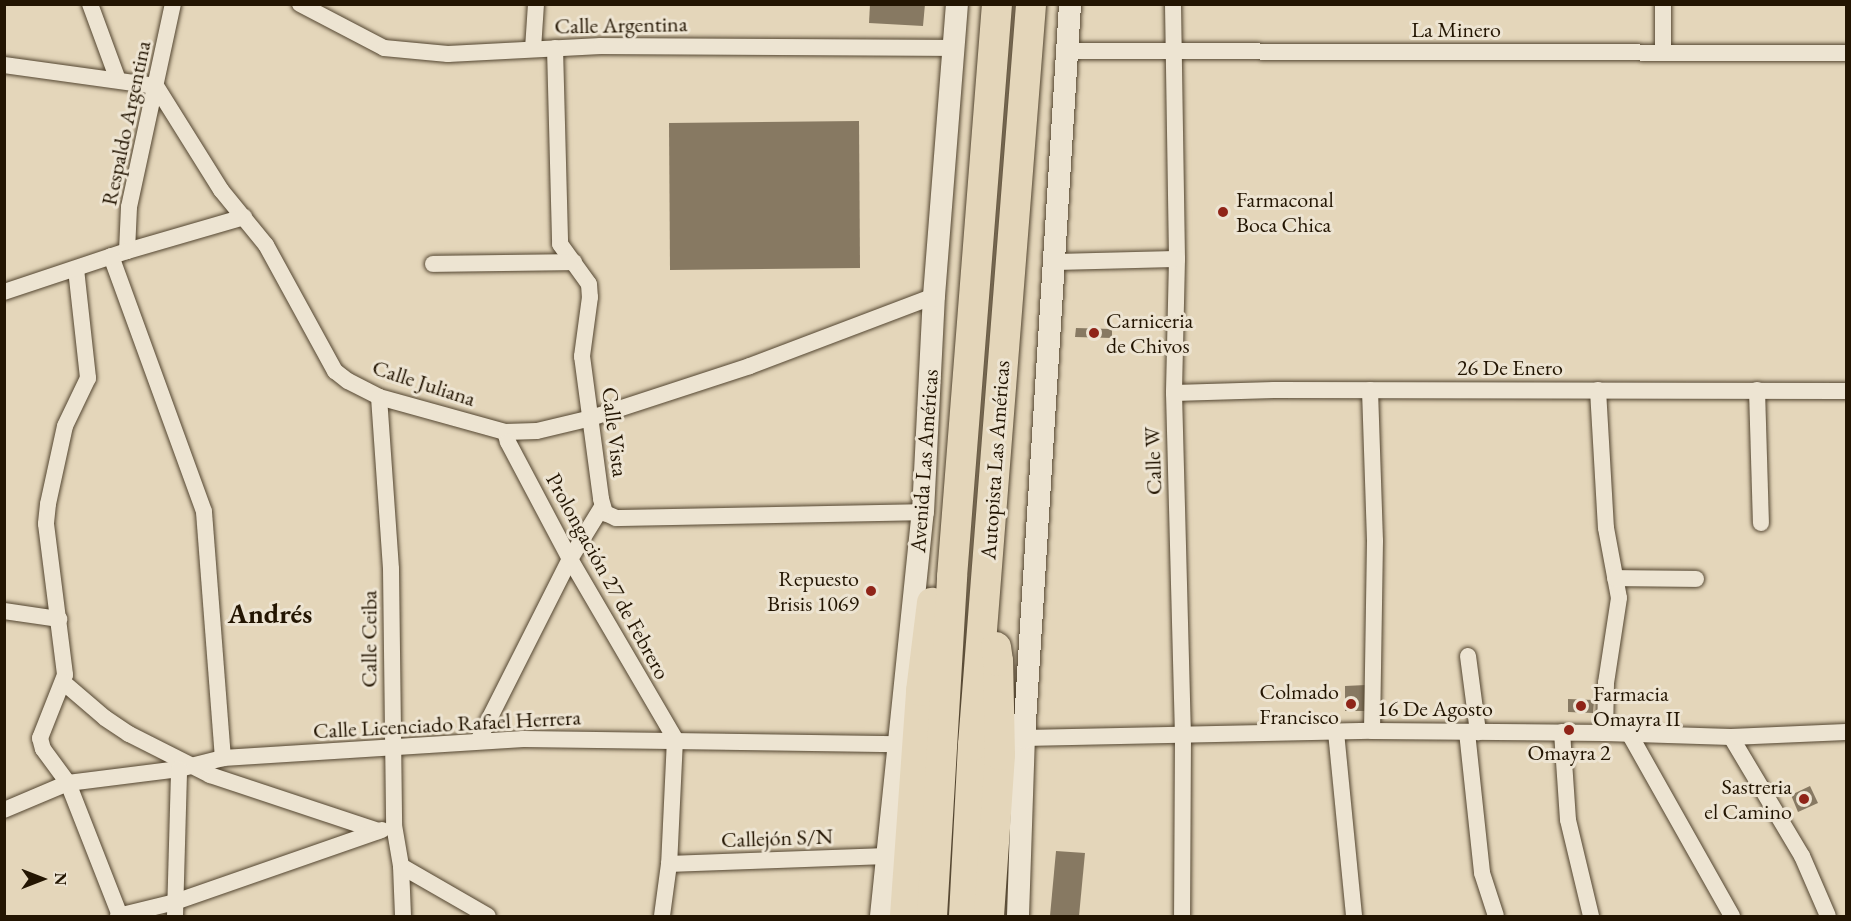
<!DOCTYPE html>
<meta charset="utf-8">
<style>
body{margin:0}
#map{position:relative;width:1851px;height:921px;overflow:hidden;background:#e4d6ba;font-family:"EB Garamond",serif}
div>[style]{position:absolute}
.building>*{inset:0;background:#877962}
.roads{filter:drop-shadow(0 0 2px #534530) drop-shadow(0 0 2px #534530)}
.street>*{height:16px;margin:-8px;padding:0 8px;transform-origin:8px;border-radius:8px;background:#ede4d2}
.secondary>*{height:22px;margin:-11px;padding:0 11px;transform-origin:11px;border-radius:11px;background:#ede4d2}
.highway>*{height:30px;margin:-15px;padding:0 15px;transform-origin:15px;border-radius:15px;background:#e4d6ba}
.dots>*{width:16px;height:16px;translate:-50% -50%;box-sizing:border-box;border:3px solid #ede4d2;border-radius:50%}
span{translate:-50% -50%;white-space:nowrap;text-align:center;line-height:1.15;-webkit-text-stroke:6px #ede4d2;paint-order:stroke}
.street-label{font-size:22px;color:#231502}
.poi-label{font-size:22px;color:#231502}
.left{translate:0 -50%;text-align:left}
.right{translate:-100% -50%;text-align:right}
.district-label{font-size:28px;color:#231502;font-weight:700}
.frame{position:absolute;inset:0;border:6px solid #231502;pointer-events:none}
.north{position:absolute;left:12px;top:849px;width:60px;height:60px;-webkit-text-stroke:4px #ede4d2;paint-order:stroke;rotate:90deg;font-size:16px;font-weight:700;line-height:24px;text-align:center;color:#231502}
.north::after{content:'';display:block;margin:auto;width:21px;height:27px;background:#231502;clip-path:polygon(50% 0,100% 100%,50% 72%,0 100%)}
</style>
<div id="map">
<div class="building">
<div style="clip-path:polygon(870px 4px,925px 4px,923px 26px,869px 23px)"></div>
<div style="clip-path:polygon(859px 121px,860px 268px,670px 270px,669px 123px)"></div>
<div style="clip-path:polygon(1076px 328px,1112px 329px,1112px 338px,1075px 337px)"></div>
<div style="clip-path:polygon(1366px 685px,1367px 711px,1345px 711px,1345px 686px)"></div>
<div style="clip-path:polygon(1568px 699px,1594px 700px,1593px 713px,1568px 712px)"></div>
<div style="clip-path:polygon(1810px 786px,1818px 803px,1798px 812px,1791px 795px)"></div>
<div style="clip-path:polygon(1056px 851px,1085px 853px,1079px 916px,1050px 916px)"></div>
</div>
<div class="roads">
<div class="street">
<div style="left:90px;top:4px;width:81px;rotate:69.8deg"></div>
<div style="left:300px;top:4px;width:95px;rotate:27.6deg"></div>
<div style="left:384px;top:48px;width:64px;rotate:5.4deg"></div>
<div style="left:448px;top:54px;width:153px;rotate:-3deg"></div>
<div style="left:601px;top:46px;width:353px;rotate:0.3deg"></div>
<div style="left:1173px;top:4px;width:255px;rotate:89.1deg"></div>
<div style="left:1177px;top:259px;width:134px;rotate:91.3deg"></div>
<div style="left:1174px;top:393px;width:343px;rotate:88.5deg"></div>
<div style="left:1183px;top:736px;width:180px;rotate:90.3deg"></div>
<div style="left:1663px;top:4px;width:49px;rotate:90deg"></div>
<div style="left:555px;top:48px;width:196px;rotate:88.5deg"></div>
<div style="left:560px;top:244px;width:49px;rotate:54.1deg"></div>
<div style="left:589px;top:284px;width:13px;rotate:86deg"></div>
<div style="left:590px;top:297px;width:60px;rotate:97.7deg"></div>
<div style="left:582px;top:356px;width:144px;rotate:82.4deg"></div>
<div style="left:601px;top:499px;width:15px;rotate:74deg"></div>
<div style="left:605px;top:513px;width:12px;rotate:24deg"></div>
<div style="left:616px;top:518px;width:307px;rotate:-1.1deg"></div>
<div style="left:533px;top:49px;width:45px;rotate:-86.2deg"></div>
<div style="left:1066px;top:51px;width:780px;rotate:0.15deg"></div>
<div style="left:4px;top:65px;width:153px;rotate:7.9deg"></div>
<div style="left:156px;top:86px;width:123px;rotate:58deg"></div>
<div style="left:221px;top:190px;width:71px;rotate:50.7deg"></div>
<div style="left:266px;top:245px;width:144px;rotate:61.3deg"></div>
<div style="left:335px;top:371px;width:16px;rotate:38deg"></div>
<div style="left:348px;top:381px;width:35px;rotate:27deg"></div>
<div style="left:379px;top:397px;width:131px;rotate:15.5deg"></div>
<div style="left:505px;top:432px;width:32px;rotate:-2deg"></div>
<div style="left:537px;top:431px;width:56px;rotate:-13.5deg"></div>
<div style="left:591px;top:418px;width:167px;rotate:-18.1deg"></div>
<div style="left:750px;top:366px;width:197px;rotate:-20.8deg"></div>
<div style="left:127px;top:251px;width:44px;rotate:-87.4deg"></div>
<div style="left:129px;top:207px;width:208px;rotate:-77.8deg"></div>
<div style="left:111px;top:256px;width:272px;rotate:70deg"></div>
<div style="left:204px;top:512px;width:247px;rotate:85.6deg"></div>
<div style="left:1054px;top:262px;width:123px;rotate:-1.4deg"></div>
<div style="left:433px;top:264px;width:141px;rotate:-0.8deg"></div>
<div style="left:76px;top:269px;width:110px;rotate:83.7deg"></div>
<div style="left:88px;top:378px;width:53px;rotate:115.6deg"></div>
<div style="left:65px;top:426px;width:80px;rotate:102.3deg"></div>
<div style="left:48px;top:504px;width:20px;rotate:96deg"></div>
<div style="left:46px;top:524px;width:152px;rotate:82.8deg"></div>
<div style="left:65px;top:675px;width:68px;rotate:111.6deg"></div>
<div style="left:40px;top:738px;width:11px;rotate:75deg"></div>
<div style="left:43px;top:749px;width:42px;rotate:53.7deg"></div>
<div style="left:68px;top:783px;width:143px;rotate:68.6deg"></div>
<div style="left:4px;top:292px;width:130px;rotate:-18.4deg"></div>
<div style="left:127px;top:251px;width:122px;rotate:-16.2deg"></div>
<div style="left:1370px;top:390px;width:151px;rotate:88.1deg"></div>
<div style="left:1375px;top:541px;width:190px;rotate:90.9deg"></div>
<div style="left:1598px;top:390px;width:138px;rotate:86.7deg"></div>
<div style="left:1606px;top:528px;width:71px;rotate:79.5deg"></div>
<div style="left:1619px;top:598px;width:86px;rotate:98.7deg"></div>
<div style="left:1606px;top:683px;width:50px;rotate:91.1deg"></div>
<div style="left:1757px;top:390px;width:133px;rotate:88.3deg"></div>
<div style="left:1174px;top:393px;width:100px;rotate:-1.7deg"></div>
<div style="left:1274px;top:390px;width:572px;rotate:0.1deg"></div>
<div style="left:379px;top:397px;width:172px;rotate:86deg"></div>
<div style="left:391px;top:569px;width:256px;rotate:89.3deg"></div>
<div style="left:394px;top:825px;width:42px;rotate:80.3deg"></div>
<div style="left:401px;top:866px;width:50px;rotate:87.7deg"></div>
<div style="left:505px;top:432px;width:10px;rotate:73deg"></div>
<div style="left:508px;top:442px;width:132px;rotate:62.1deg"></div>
<div style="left:570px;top:559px;width:208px;rotate:59.7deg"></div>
<div style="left:675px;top:739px;width:125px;rotate:92.7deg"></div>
<div style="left:669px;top:864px;width:52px;rotate:97.7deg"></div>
<div style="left:1615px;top:578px;width:81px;rotate:0.7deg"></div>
<div style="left:4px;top:611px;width:56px;rotate:8.3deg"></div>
<div style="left:1468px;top:656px;width:77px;rotate:82.5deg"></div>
<div style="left:63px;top:682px;width:55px;rotate:40.6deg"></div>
<div style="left:105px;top:718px;width:29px;rotate:34deg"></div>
<div style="left:129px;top:734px;width:91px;rotate:26.8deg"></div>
<div style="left:210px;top:775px;width:177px;rotate:18.4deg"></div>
<div style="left:1336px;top:732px;width:185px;rotate:84.4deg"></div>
<div style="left:1467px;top:732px;width:142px;rotate:83.9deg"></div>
<div style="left:1482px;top:873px;width:45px;rotate:72deg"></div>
<div style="left:1562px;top:732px;width:88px;rotate:86.1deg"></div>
<div style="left:1568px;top:820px;width:99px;rotate:76.5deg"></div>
<div style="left:1630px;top:735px;width:208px;rotate:60.6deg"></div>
<div style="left:1731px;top:737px;width:139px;rotate:59.2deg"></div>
<div style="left:1802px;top:856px;width:65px;rotate:66.6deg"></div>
<div style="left:1024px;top:738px;width:348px;rotate:-1.2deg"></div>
<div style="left:1372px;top:731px;width:233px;rotate:0.5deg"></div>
<div style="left:1605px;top:733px;width:126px;rotate:1.8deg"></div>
<div style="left:1731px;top:737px;width:115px;rotate:-2.5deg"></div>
<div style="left:478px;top:741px;width:204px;rotate:-63.2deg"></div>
<div style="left:570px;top:559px;width:61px;rotate:-58.4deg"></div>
<div style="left:4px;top:810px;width:69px;rotate:-22.9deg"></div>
<div style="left:68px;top:783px;width:112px;rotate:-7.2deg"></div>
<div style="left:179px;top:769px;width:45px;rotate:-14deg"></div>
<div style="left:223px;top:758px;width:301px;rotate:-3.6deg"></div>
<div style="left:523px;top:739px;width:376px;rotate:0.8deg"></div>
<div style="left:669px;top:864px;width:217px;rotate:-2.1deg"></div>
<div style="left:401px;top:866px;width:100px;rotate:29.9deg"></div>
<div style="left:118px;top:916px;width:59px;rotate:-13.8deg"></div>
<div style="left:175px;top:902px;width:219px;rotate:-19.2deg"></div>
<div style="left:175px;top:916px;width:147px;rotate:-88.4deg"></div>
</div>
<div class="secondary">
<div style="left:881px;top:916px;width:406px;rotate:-84.1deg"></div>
<div style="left:923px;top:512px;width:216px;rotate:-87.1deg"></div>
<div style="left:934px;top:296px;width:293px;rotate:-85.5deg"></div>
<div style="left:1018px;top:916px;width:178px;rotate:-88.1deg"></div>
<div style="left:1024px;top:738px;width:735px;rotate:-86.41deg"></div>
</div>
<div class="highway">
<div style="left:905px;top:916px;width:226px;rotate:-85.9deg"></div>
<div style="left:921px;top:691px;width:89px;rotate:-82.9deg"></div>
<div style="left:932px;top:916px;width:340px;rotate:-86.6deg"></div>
<div style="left:952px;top:577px;width:575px;rotate:-85.51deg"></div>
<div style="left:964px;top:916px;width:171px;rotate:-87deg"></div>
<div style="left:973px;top:745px;width:743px;rotate:-85.52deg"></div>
<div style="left:989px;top:916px;width:161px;rotate:-86.1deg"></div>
<div style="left:1000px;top:755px;width:94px;rotate:-91.2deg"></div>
<div style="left:998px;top:661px;width:14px;rotate:-98deg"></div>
</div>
</div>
<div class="dots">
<div style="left:1223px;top:212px;background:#8f2418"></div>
<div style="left:1094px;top:333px;background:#8f2418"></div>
<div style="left:871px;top:591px;background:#8f2418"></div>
<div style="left:1351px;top:704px;background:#8f2418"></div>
<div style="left:1581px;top:706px;background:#8f2418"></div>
<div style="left:1569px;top:730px;background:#8f2418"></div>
<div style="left:1804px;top:799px;background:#8f2418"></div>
</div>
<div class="street-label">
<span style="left:621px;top:25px;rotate:-1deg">Calle Argentina</span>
<span style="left:1456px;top:30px">La Minero</span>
<span style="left:126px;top:123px;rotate:-78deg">Respaldo Argentina</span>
<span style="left:1510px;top:368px">26 De Enero</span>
<span style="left:424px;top:383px;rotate:18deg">Calle Juliana</span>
<span style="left:615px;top:432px;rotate:83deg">Calle Vista</span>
<span style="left:995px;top:460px;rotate:-86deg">Autopista Las Américas</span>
<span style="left:924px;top:461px;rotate:-86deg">Avenida Las Américas</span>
<span style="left:1153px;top:461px;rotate:-92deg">Calle W</span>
<span style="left:608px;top:576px;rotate:61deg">Prolongación 27 de Febrero</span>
<span style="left:369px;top:639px;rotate:-90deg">Calle Ceiba</span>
<span style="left:1435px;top:709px">16 De Agosto</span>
<span style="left:447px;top:724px;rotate:-3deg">Calle Licenciado Rafael Herrera</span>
<span style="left:777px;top:838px;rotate:-2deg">Callejón S/N</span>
</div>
<div class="poi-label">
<span class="left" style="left:1236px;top:212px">Farmaconal<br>Boca Chica</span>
<span class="left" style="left:1106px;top:333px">Carniceria<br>de Chivos</span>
<span class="right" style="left:859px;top:591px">Repuesto<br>Brisis 1069</span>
<span class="right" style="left:1339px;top:704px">Colmado<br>Francisco</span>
<span class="left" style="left:1593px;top:706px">Farmacia<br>Omayra II</span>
<span style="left:1569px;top:753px">Omayra 2</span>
<span class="right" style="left:1792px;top:799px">Sastreria<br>el Camino</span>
</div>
<div class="district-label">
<span style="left:270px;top:613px">Andrés</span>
</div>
<div class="frame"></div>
<div class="north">N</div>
</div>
